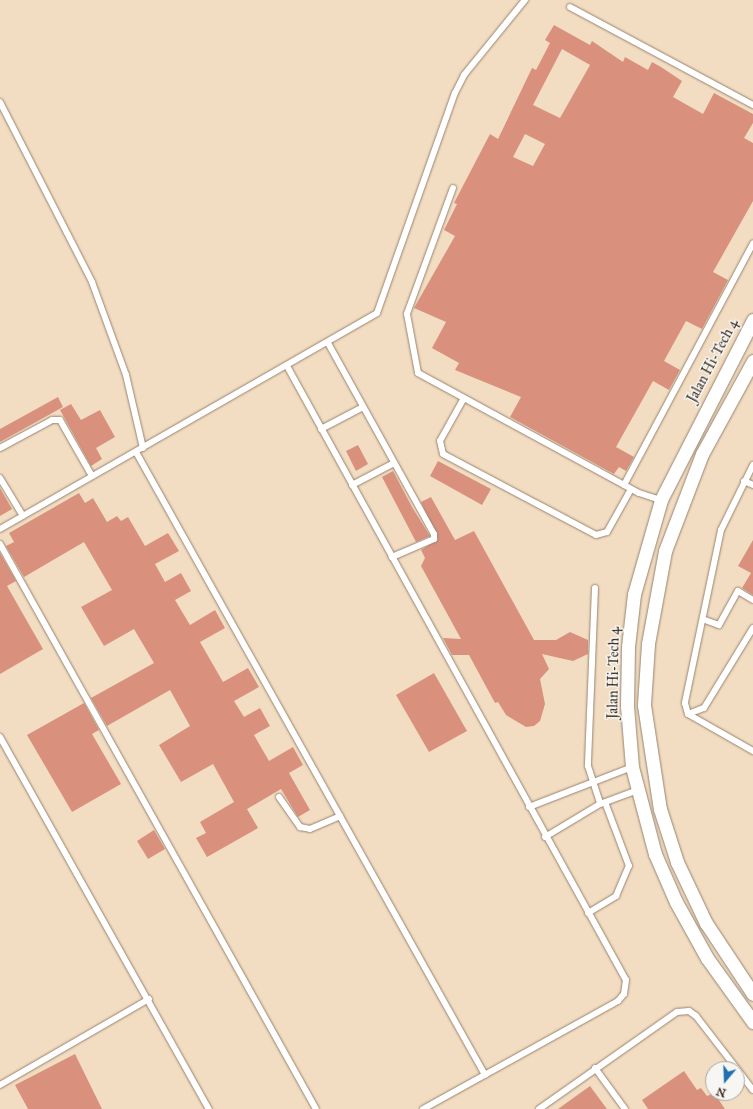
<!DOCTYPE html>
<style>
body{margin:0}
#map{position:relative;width:753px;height:1109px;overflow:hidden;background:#f3ddc2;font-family:"IM FELL Great Primer",serif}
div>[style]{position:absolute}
.building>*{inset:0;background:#d9917e}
.roads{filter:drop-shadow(0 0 1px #978470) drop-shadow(0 0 1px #978470)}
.lane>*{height:6px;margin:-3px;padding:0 3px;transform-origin:3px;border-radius:3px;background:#fff}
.street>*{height:13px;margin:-6.5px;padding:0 6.5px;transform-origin:6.5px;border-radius:6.5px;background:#fff}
span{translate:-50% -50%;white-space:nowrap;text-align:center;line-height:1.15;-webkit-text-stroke:3px #f6f6f2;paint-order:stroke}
.street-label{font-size:14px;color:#3b2a1e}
.north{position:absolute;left:705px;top:1061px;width:40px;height:40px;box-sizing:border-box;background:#f6f6f2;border:1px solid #aba49d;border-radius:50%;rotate:199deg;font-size:11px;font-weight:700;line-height:16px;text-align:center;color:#3b2a1e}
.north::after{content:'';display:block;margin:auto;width:14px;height:18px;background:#1f6fb2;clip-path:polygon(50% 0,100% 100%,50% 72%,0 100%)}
</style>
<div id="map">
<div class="building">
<div style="clip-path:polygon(evenodd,554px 25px,590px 45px,592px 41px,623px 62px,625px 57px,648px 70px,652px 62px,661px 67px,682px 81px,673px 97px,703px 114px,714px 93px,753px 114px,753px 123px,744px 138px,753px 143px,753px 201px,713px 272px,728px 280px,702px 329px,686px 321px,664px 361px,680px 370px,669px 390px,653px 381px,616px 447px,634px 457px,626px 471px,619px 467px,614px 474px,510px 417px,521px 397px,455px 370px,459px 363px,432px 348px,446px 322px,414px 308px,455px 236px,444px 230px,457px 204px,454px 203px,490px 134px,498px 139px,532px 68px,536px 70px,550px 43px,545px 40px,554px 25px,562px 49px,590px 65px,560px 118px,533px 105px,562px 49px,554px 25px,525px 134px,545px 144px,533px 166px,513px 157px,525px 134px)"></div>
<div style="clip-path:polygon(58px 397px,63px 407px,0 442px,0 429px)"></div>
<div style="clip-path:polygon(71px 404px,81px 420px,100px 410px,115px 437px,96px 448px,102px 459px,91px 466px,60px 410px)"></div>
<div style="clip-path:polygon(358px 445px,368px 464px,356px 471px,346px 451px)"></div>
<div style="clip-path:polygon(438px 461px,491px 489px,482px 505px,430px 476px)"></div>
<div style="clip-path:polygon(393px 471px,412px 507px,430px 536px,416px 542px,382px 477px)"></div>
<div style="clip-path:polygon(0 488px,12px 509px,0 516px)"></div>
<div style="clip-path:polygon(79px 493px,85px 503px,93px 498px,107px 522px,117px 516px,121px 521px,128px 517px,145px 546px,168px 533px,179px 551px,155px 564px,165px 582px,181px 573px,191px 591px,175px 600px,190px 625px,215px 610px,225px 628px,200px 642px,223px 682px,248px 668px,259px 687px,234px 701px,244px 717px,260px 708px,270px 726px,254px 735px,269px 761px,293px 747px,303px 765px,289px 773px,310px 810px,298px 817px,281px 789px,247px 809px,258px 828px,207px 857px,196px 838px,206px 833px,200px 822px,234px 802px,213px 764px,181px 782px,159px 745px,190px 726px,170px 690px,107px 726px,91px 698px,154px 663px,134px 629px,104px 646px,81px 607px,112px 590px,84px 542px,24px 577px,6px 546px,14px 542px,9px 533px)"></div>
<div style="clip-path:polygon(431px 497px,455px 540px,474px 531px,534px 640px,556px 640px,570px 632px,588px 640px,588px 654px,573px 661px,542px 654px,549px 669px,540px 679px,545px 704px,540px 721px,534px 726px,526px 727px,506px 715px,498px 702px,495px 703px,469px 655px,452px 655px,443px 638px,461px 639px,421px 566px,425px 558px,421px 550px,438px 539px,421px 502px)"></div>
<div style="clip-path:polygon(753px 540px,753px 595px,742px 588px,751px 573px,738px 566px)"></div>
<div style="clip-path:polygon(0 553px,16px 581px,7px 586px,43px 649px,0 674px)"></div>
<div style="clip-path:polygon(434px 673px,467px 731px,429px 752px,396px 695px)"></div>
<div style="clip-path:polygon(84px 703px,99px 730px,92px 734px,121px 784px,72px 812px,27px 735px)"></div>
<div style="clip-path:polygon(154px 830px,165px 849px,148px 859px,137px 841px)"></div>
<div style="clip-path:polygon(75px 1054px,102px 1109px,28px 1109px,15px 1085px)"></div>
<div style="clip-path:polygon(684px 1071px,697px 1090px,701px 1088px,707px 1096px,714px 1093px,725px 1109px,648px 1109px,642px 1100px)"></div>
<div style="clip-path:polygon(590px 1086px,607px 1109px,558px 1109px)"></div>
</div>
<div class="roads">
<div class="lane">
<div style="left:570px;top:7px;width:208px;rotate:28.2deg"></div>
<div style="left:0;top:102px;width:202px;rotate:62.9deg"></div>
<div style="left:92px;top:282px;width:99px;rotate:69.9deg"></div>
<div style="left:126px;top:375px;width:75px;rotate:76.9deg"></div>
<div style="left:453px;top:188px;width:134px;rotate:110.1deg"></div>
<div style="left:407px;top:314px;width:60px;rotate:79.4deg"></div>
<div style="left:418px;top:373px;width:251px;rotate:28.5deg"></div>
<div style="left:639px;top:493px;width:23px;rotate:18deg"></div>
<div style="left:328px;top:343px;width:218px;rotate:61deg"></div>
<div style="left:434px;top:534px;width:5px;rotate:90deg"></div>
<div style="left:434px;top:539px;width:46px;rotate:156.8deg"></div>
<div style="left:287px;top:366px;width:701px;rotate:61.1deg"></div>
<div style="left:626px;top:980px;width:14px;rotate:98deg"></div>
<div style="left:624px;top:994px;width:9px;rotate:131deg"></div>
<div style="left:618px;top:1001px;width:223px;rotate:151deg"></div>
<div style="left:464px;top:398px;width:49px;rotate:119.2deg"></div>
<div style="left:440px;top:441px;width:13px;rotate:77deg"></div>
<div style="left:443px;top:454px;width:173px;rotate:27.9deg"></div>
<div style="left:596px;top:535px;width:11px;rotate:-15deg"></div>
<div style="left:607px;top:532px;width:49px;rotate:-60.8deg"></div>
<div style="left:321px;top:429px;width:47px;rotate:-27.6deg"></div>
<div style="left:0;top:448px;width:59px;rotate:-28.3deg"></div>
<div style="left:52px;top:420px;width:8px"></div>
<div style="left:60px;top:420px;width:64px;rotate:60.3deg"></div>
<div style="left:136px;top:452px;width:714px;rotate:60.74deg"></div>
<div style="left:753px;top:465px;width:72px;rotate:116.2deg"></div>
<div style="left:721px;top:530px;width:177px;rotate:101.8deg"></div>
<div style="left:685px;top:703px;width:11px;rotate:75deg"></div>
<div style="left:688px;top:714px;width:75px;rotate:29.6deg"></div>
<div style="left:0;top:478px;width:44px;rotate:58.8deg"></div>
<div style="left:744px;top:481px;width:10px;rotate:24deg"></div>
<div style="left:352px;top:485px;width:47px;rotate:-27.6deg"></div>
<div style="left:624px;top:485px;width:274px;rotate:-61.9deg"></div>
<div style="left:0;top:529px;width:434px;rotate:-29.8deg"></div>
<div style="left:377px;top:313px;width:233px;rotate:-70.5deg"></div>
<div style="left:455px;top:93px;width:20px;rotate:-63deg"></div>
<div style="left:464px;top:75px;width:97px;rotate:-50.9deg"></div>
<div style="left:0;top:544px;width:647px;rotate:60.78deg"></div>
<div style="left:595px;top:588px;width:178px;rotate:92.3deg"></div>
<div style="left:588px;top:766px;width:40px;rotate:72deg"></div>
<div style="left:705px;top:620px;width:15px;rotate:20deg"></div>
<div style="left:719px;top:625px;width:39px;rotate:-61deg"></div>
<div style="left:738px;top:591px;width:17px;rotate:31deg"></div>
<div style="left:688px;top:714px;width:17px;rotate:-21deg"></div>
<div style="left:704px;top:708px;width:94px;rotate:-58.5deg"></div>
<div style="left:0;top:737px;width:427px;rotate:60.7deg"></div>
<div style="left:279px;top:797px;width:37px;rotate:55deg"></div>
<div style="left:300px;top:827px;width:10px;rotate:11deg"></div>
<div style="left:310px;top:829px;width:33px;rotate:-23deg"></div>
<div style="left:529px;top:807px;width:110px;rotate:-21.2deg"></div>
<div style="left:545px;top:837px;width:64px;rotate:-31deg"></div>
<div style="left:600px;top:804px;width:40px;rotate:-20.2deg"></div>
<div style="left:588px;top:913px;width:33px;rotate:-31deg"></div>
<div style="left:616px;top:896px;width:33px;rotate:-67deg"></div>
<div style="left:629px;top:866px;width:68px;rotate:-110.6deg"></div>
<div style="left:595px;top:1068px;width:51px;rotate:53.8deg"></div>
<div style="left:737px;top:1069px;width:26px;rotate:53deg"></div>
<div style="left:0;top:1085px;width:172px;rotate:-30deg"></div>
<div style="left:539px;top:1109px;width:169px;rotate:-35.1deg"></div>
<div style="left:677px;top:1012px;width:12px;rotate:-5deg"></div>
<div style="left:689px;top:1011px;width:9px;rotate:36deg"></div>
<div style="left:696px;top:1016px;width:67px;rotate:52.3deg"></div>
</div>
<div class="street">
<div style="left:753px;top:320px;width:202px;rotate:117.1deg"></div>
<div style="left:661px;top:500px;width:98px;rotate:106deg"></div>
<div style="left:634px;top:594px;width:53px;rotate:96.5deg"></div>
<div style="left:628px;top:647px;width:59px;rotate:91deg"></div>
<div style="left:627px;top:706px;width:61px;rotate:85.3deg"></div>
<div style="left:632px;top:767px;width:90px;rotate:75.2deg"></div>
<div style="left:655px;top:854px;width:52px;rotate:66.4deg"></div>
<div style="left:676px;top:902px;width:64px;rotate:61deg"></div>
<div style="left:707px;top:958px;width:79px;rotate:54.3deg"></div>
<div style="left:753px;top:361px;width:106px;rotate:118.7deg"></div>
<div style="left:702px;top:454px;width:104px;rotate:110.9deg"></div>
<div style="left:665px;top:551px;width:95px;rotate:100.4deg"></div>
<div style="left:648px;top:644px;width:61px;rotate:93.8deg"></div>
<div style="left:644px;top:705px;width:105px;rotate:81.3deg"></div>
<div style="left:660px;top:809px;width:56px;rotate:72.2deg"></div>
<div style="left:677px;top:862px;width:68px;rotate:64.6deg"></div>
<div style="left:706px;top:923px;width:85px;rotate:56.5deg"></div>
</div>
</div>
<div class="street-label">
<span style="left:713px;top:361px;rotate:-62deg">Jalan Hi-Tech 4</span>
<span style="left:614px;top:673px;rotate:-89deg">Jalan Hi-Tech 4</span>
</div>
<div class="north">N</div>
</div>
